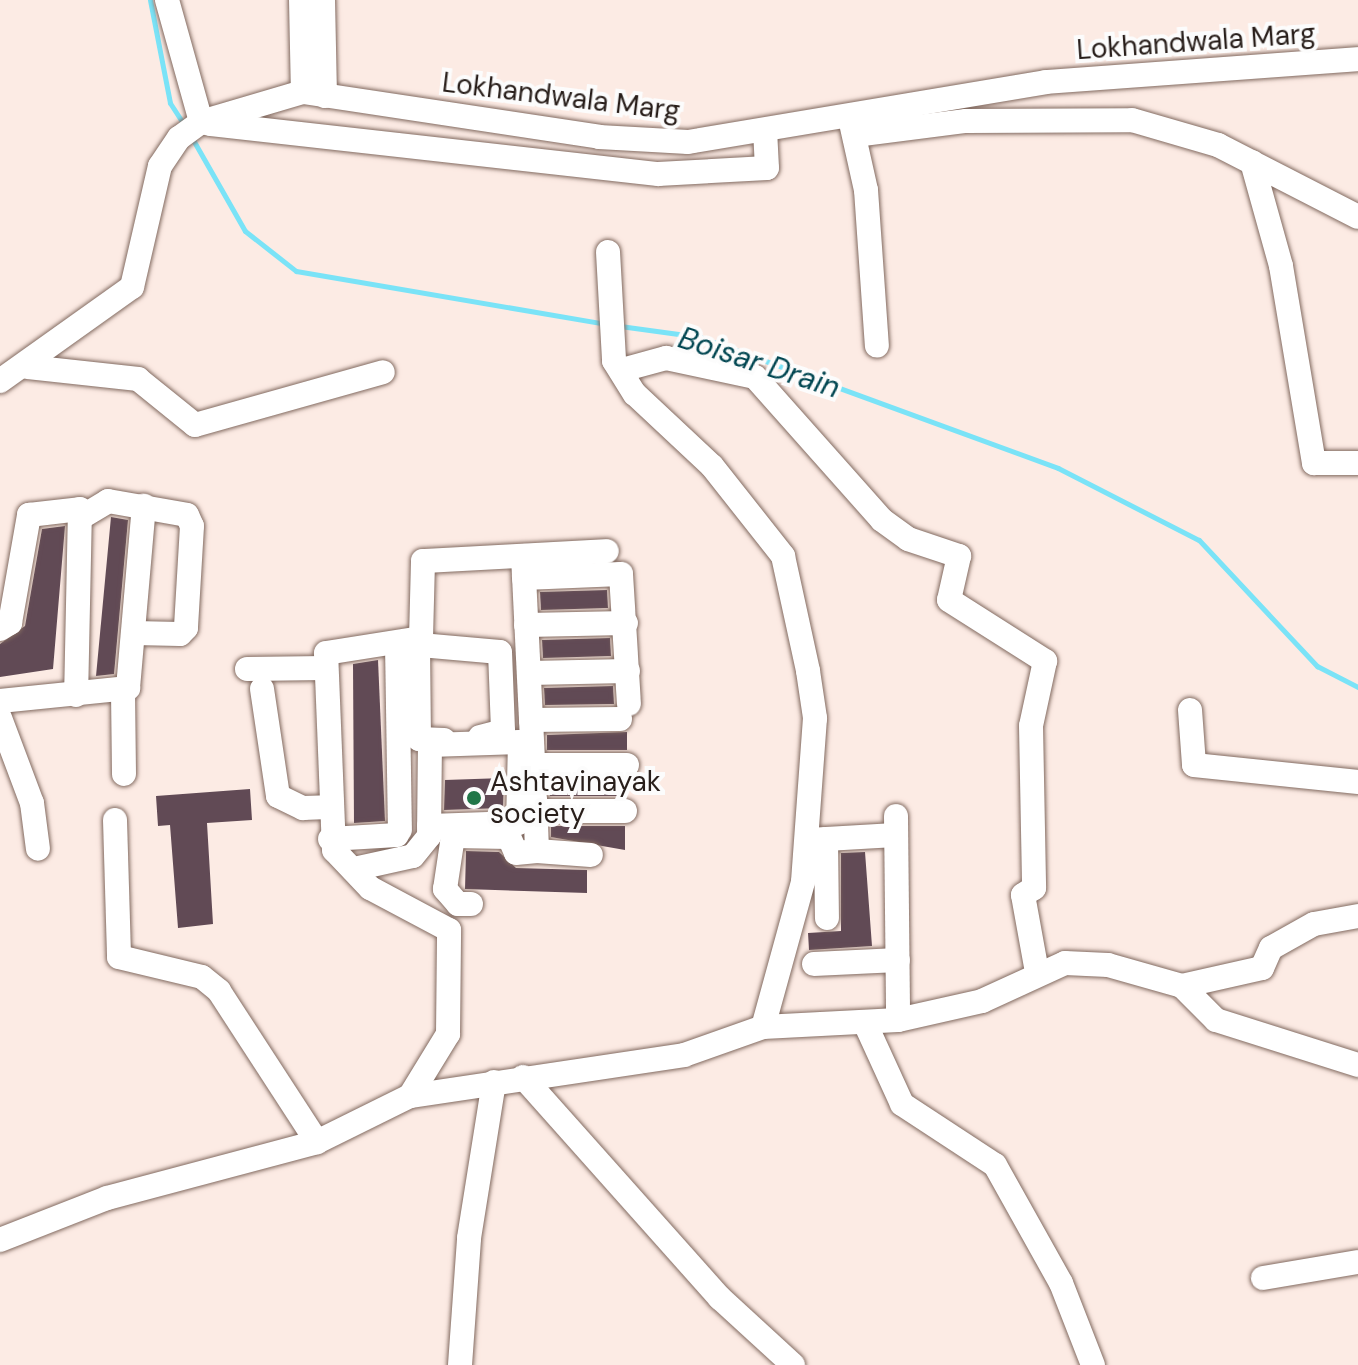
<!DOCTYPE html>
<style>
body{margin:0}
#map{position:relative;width:1358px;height:1365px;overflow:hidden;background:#fcebe4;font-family:"DM Sans",sans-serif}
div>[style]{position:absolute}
.stream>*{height:5px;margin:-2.5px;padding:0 2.5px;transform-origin:2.5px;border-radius:2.5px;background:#7ae3f7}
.building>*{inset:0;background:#614a55}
.roads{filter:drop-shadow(0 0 2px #826a60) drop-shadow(0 0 2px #826a60)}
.minor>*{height:24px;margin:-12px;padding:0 12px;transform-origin:12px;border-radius:12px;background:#fff}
.dots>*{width:22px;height:22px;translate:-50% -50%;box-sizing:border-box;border:4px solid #fcfcfc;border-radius:50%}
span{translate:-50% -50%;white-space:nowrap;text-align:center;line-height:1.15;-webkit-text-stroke:8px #fcfcfc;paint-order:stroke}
.street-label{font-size:28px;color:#281e1a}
.poi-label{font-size:28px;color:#281e1a}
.left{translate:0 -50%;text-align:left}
.water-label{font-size:30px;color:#014651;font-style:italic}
</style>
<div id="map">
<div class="stream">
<div style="left:150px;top:0;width:105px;rotate:79deg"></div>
<div style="left:170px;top:103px;width:27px;rotate:57deg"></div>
<div style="left:192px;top:138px;width:107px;rotate:60.3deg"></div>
<div style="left:245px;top:231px;width:65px;rotate:38.1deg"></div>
<div style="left:296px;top:271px;width:314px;rotate:9.7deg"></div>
<div style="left:620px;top:326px;width:81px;rotate:7.8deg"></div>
<div style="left:700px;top:337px;width:381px;rotate:20.1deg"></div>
<div style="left:1058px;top:468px;width:158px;rotate:27.1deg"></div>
<div style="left:1199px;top:540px;width:173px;rotate:46.9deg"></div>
<div style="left:1317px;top:666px;width:46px;rotate:27.1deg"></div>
</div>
<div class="building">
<div style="clip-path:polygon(111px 517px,128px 520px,114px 674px,96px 676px)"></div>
<div style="clip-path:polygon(65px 526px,53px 669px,0 677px,0 644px,25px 626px,42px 529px)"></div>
<div style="clip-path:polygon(607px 590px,608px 608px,541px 610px,540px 592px)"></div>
<div style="clip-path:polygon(610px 638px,611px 656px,543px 658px,542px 640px)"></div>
<div style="clip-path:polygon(378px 660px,385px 821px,354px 823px,353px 664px)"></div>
<div style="clip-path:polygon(613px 686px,614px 704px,545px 705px,544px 688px)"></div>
<div style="clip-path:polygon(627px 732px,627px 750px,547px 750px,547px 735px)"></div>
<div style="clip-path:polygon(504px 778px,503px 808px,444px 810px,445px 780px)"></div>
<div style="clip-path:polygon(543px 780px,627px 780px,627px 796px,550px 796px)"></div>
<div style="clip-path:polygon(250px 789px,252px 820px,207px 823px,213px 924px,178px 928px,170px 825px,158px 826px,156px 796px)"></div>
<div style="clip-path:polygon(551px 826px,625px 826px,625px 850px,551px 837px)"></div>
<div style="clip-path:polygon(466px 851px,499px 852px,516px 868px,587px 870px,587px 893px,465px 889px)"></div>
<div style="clip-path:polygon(865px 852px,872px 946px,809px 950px,808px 933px,841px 931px,841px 853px)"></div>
</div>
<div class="roads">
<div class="minor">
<div style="left:167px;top:0;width:127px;rotate:74.4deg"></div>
<div style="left:201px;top:122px;width:10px;rotate:11deg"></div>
<div style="left:211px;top:124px;width:450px;rotate:6.4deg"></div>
<div style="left:658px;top:174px;width:109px;rotate:-3.2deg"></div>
<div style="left:767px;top:168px;width:34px;rotate:-93deg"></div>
<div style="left:301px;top:0;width:92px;rotate:88.8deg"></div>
<div style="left:323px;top:0;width:96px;rotate:88.8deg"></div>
<div style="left:851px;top:123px;width:69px;rotate:77.4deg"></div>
<div style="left:866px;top:190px;width:156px;rotate:86deg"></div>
<div style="left:855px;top:135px;width:112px;rotate:-7.2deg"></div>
<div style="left:966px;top:121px;width:166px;rotate:-0.3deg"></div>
<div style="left:1132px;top:120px;width:90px;rotate:16.2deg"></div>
<div style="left:1218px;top:145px;width:157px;rotate:27.2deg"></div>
<div style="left:1252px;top:162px;width:108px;rotate:74.4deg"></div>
<div style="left:1281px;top:266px;width:200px;rotate:80.5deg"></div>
<div style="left:1314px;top:463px;width:44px"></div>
<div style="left:608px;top:252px;width:109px;rotate:86.8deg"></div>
<div style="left:614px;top:361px;width:39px;rotate:58deg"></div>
<div style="left:635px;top:394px;width:105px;rotate:43.1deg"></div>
<div style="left:712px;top:466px;width:115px;rotate:51.7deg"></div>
<div style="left:783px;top:556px;width:118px;rotate:77.7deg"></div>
<div style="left:808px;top:671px;width:48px;rotate:81.5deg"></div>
<div style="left:815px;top:718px;width:164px;rotate:94.2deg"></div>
<div style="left:803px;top:882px;width:150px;rotate:105.4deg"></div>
<div style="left:28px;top:367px;width:111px;rotate:6.2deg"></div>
<div style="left:138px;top:379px;width:73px;rotate:38.9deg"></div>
<div style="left:195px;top:425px;width:195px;rotate:-15.7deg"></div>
<div style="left:622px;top:370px;width:46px;rotate:-15.3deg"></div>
<div style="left:666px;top:358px;width:91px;rotate:12.1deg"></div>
<div style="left:755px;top:377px;width:191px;rotate:48.4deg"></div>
<div style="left:882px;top:520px;width:32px;rotate:36deg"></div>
<div style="left:908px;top:539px;width:54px;rotate:18.4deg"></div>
<div style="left:959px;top:556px;width:45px;rotate:102.8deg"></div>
<div style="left:949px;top:600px;width:114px;rotate:32.4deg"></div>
<div style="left:1045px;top:661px;width:66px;rotate:102.2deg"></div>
<div style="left:1031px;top:726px;width:162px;rotate:88.9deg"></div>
<div style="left:1034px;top:888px;width:13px;rotate:148deg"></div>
<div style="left:1023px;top:895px;width:78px;rotate:79.7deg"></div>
<div style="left:0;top:381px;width:162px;rotate:-35.5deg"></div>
<div style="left:132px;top:287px;width:124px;rotate:-77deg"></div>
<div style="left:160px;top:166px;width:34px;rotate:-56deg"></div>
<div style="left:179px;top:138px;width:27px;rotate:-36deg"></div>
<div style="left:201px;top:122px;width:106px;rotate:-16.4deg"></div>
<div style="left:303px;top:92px;width:299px;rotate:8.6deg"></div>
<div style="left:599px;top:137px;width:89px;rotate:3.2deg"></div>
<div style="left:688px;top:142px;width:363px;rotate:-9.5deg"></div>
<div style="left:1046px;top:82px;width:313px;rotate:-4.2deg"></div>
<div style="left:85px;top:515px;width:27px;rotate:-31deg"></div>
<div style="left:108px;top:501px;width:80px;rotate:10deg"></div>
<div style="left:187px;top:515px;width:12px;rotate:66deg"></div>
<div style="left:192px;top:526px;width:102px;rotate:93.4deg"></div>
<div style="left:186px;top:628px;width:8px;rotate:135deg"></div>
<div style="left:180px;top:634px;width:46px;rotate:-178.8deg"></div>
<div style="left:523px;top:556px;width:205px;rotate:87.2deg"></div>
<div style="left:524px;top:578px;width:97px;rotate:-2.4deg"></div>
<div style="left:621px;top:574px;width:130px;rotate:86.5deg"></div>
<div style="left:526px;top:625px;width:100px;rotate:-1.1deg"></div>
<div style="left:0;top:629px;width:12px;rotate:-31deg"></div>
<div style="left:10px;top:623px;width:110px;rotate:-80deg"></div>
<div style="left:29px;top:515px;width:51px;rotate:-6.7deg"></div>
<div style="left:80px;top:509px;width:186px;rotate:91.2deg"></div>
<div style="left:397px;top:644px;width:186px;rotate:89.1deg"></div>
<div style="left:409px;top:644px;width:91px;rotate:5deg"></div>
<div style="left:500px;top:652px;width:79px;rotate:87.8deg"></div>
<div style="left:503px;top:731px;width:24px;rotate:165deg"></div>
<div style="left:418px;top:645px;width:94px;rotate:89.4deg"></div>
<div style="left:419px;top:739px;width:25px;rotate:2deg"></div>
<div style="left:247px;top:669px;width:78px;rotate:-0.7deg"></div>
<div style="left:529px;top:673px;width:99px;rotate:-1.2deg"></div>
<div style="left:262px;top:689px;width:108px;rotate:81.5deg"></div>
<div style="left:278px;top:796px;width:28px;rotate:26deg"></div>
<div style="left:303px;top:808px;width:25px;rotate:-2deg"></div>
<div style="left:123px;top:692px;width:82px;rotate:89.3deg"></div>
<div style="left:0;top:701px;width:129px;rotate:-5.8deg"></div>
<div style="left:128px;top:688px;width:183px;rotate:-85deg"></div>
<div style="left:1190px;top:710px;width:55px;rotate:85.8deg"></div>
<div style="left:1194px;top:765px;width:165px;rotate:5.9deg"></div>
<div style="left:0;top:718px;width:91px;rotate:69.4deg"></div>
<div style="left:32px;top:803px;width:46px;rotate:82.6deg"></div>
<div style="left:531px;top:720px;width:89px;rotate:-0.6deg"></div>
<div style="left:533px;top:765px;width:94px"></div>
<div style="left:535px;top:798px;width:53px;rotate:87.8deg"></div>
<div style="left:537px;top:851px;width:54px;rotate:4.2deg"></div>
<div style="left:535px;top:811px;width:90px"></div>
<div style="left:896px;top:816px;width:204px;rotate:89.4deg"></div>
<div style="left:115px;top:820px;width:137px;rotate:88.3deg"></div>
<div style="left:119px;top:957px;width:85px;rotate:13.5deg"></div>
<div style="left:202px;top:977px;width:22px;rotate:39deg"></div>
<div style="left:219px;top:991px;width:180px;rotate:57deg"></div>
<div style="left:330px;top:839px;width:67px;rotate:-3.4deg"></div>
<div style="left:826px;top:839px;width:79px;rotate:89.3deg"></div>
<div style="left:808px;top:840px;width:88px;rotate:-3.3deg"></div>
<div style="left:354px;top:869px;width:60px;rotate:-12.4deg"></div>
<div style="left:413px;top:856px;width:26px;rotate:-51deg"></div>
<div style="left:429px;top:836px;width:91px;rotate:-89.4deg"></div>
<div style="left:430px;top:745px;width:90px;rotate:-1.9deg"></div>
<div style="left:520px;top:742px;width:81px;rotate:91.4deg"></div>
<div style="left:518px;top:823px;width:89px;rotate:178.1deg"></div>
<div style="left:471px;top:904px;width:13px;rotate:180deg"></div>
<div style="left:458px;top:904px;width:20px;rotate:-131deg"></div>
<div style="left:445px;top:889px;width:54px;rotate:-81.4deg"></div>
<div style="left:453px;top:836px;width:56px;rotate:1deg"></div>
<div style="left:509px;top:837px;width:17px;rotate:66deg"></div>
<div style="left:516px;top:853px;width:21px;rotate:-5deg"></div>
<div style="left:814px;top:964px;width:84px;rotate:-2.7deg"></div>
<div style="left:1182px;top:986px;width:82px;rotate:-12.7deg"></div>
<div style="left:1262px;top:968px;width:22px;rotate:-66deg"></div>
<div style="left:1271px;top:948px;width:49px;rotate:-29.2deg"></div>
<div style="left:1314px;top:924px;width:45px;rotate:-10.3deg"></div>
<div style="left:865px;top:1023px;width:89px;rotate:65.4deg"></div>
<div style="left:902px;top:1104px;width:111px;rotate:33.3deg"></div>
<div style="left:995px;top:1165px;width:135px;rotate:60.8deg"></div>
<div style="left:1061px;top:1283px;width:88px;rotate:68.7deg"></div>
<div style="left:523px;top:1077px;width:296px;rotate:48.3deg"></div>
<div style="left:720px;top:1298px;width:99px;rotate:42.5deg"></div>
<div style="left:410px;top:1096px;width:73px;rotate:-58.5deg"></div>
<div style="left:448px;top:1034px;width:104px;rotate:-89.4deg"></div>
<div style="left:449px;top:930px;width:89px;rotate:-152deg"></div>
<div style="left:370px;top:888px;width:52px;rotate:-133.5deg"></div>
<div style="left:334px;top:850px;width:197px;rotate:-92.3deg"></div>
<div style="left:326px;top:653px;width:96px;rotate:-9deg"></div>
<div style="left:421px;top:638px;width:77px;rotate:-88.5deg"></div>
<div style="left:423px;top:561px;width:184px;rotate:-3.1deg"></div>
<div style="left:0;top:1240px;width:115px;rotate:-21.4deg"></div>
<div style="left:107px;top:1198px;width:217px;rotate:-14.9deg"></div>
<div style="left:317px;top:1142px;width:104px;rotate:-26.3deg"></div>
<div style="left:410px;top:1096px;width:277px;rotate:-8.5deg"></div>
<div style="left:684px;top:1055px;width:84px;rotate:-19.5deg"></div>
<div style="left:763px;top:1027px;width:135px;rotate:-3deg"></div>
<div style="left:898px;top:1020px;width:86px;rotate:-12.7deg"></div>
<div style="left:982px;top:1001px;width:91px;rotate:-24.6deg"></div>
<div style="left:1065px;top:963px;width:43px;rotate:2.7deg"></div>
<div style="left:1108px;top:965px;width:77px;rotate:15.8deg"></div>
<div style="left:1182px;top:986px;width:48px;rotate:45deg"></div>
<div style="left:1216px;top:1020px;width:149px;rotate:17.6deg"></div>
<div style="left:1263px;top:1278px;width:96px;rotate:-9.6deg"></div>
<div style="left:460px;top:1365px;width:127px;rotate:-85.9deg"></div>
<div style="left:469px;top:1238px;width:158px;rotate:-80.9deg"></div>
</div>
</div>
<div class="dots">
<div style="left:474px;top:798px;background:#217648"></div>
</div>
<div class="street-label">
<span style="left:1196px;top:42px;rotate:-4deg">Lokhandwala Marg</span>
<span style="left:561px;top:97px;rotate:7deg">Lokhandwala Marg</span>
</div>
<div class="poi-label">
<span class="left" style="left:490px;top:798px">Ashtavinayak<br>society</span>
</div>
<div class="water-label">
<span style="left:759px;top:363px;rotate:18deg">Boisar Drain</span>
</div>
</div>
